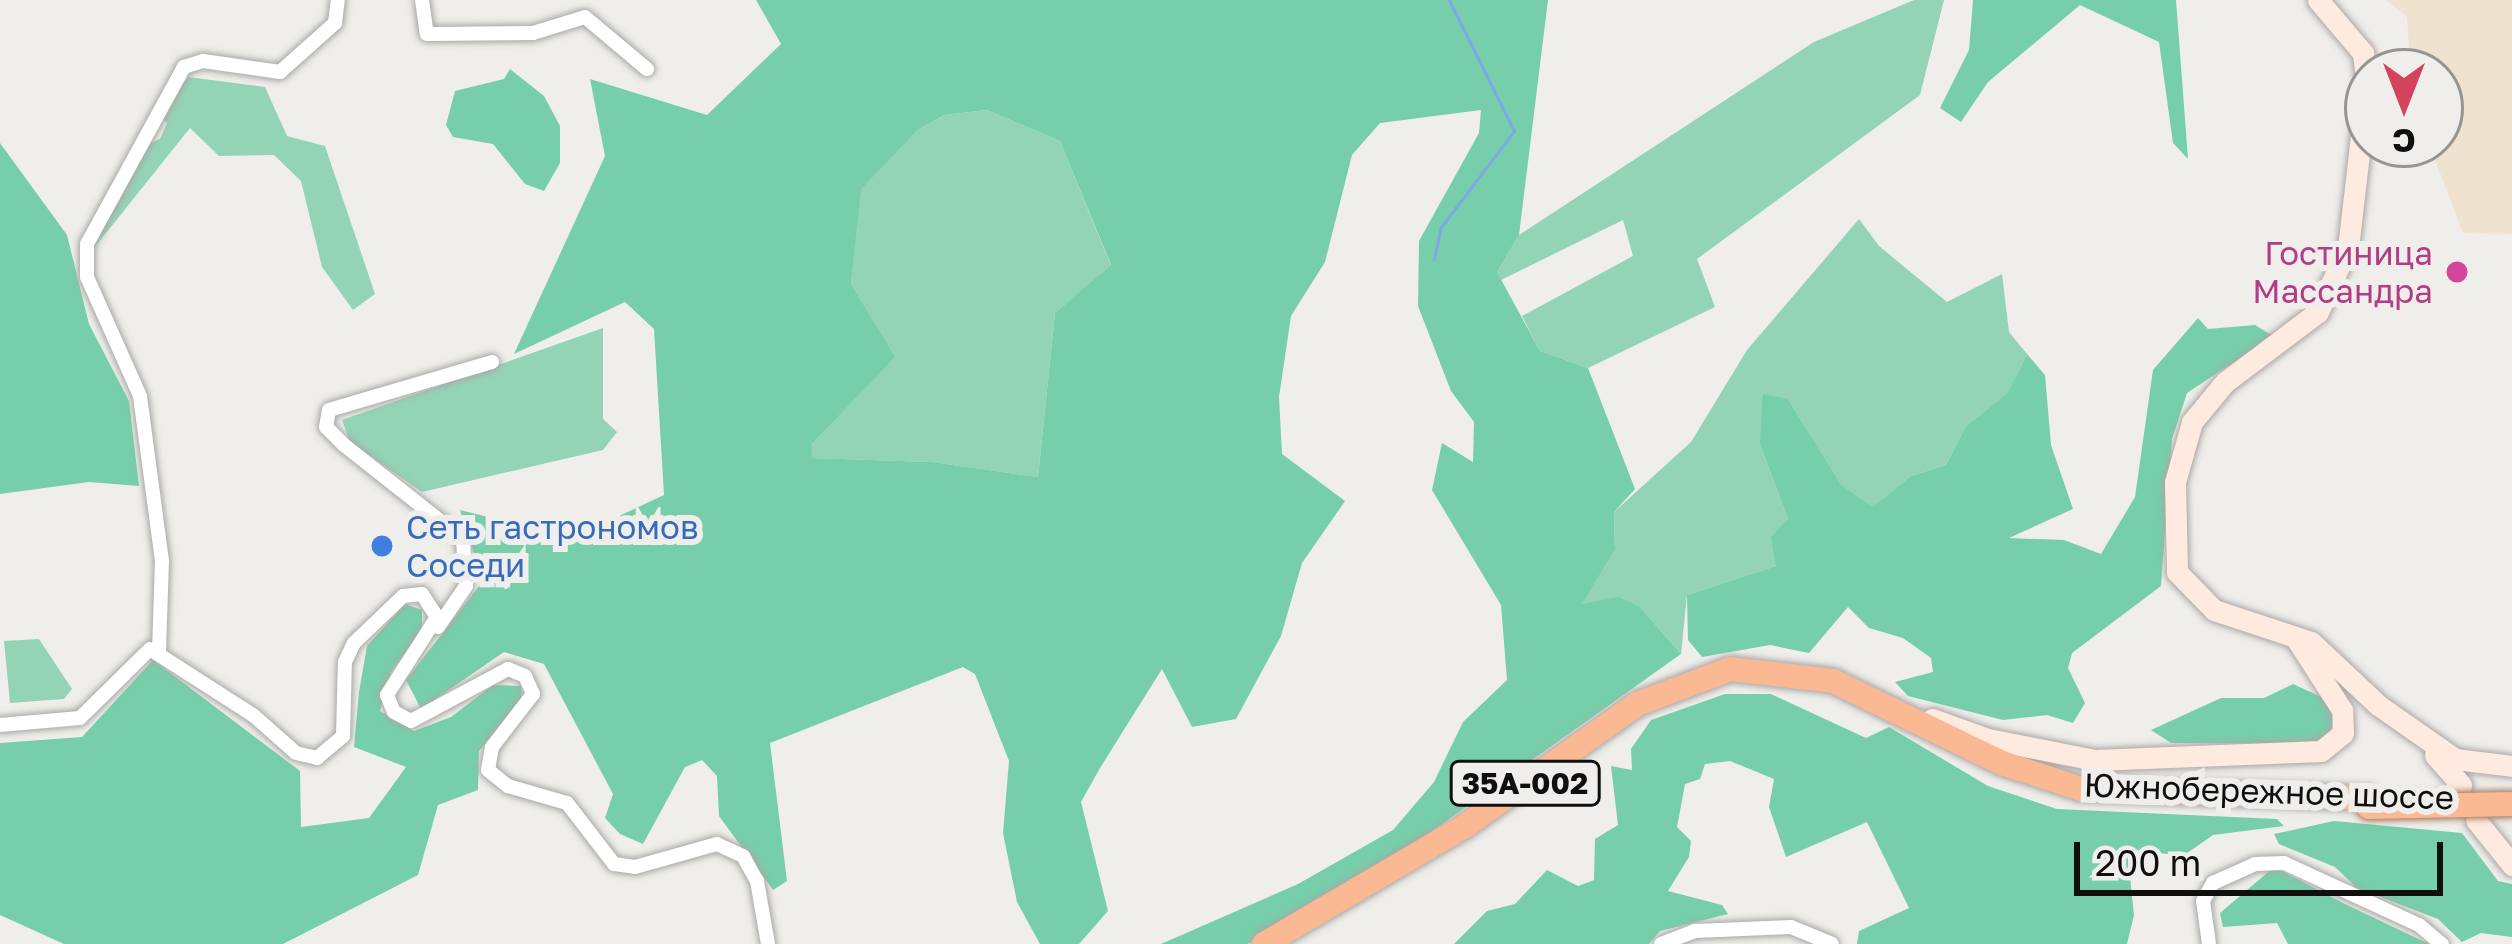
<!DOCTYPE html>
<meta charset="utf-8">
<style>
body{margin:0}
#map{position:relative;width:2512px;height:944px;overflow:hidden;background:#efeeeb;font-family:"Golos Text",sans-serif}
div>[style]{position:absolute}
.industrial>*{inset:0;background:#efe2ce}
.green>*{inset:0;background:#93d4b7}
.forest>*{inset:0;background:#76cfaa}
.stream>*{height:3px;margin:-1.5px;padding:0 1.5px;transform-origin:1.5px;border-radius:1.5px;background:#80a7e6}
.roads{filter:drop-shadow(0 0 3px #aaa9a7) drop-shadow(0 0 3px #aaa9a7)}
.street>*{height:14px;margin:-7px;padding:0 7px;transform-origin:7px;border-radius:7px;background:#fff}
.secondary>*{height:21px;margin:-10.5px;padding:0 10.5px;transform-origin:10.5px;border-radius:10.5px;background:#feeadf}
.highway>*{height:24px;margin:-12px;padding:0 12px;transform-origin:12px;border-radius:12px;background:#fbb993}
.bridges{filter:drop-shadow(0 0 3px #a87e64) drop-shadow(0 0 3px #a87e64)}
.highway-bridge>*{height:24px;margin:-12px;padding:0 12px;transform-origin:12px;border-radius:12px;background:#fbb993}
.dots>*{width:33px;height:33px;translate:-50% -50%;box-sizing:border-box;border:6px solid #efeeeb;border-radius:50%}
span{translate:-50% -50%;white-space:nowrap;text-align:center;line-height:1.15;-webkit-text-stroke:12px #efeeeb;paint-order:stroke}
.shield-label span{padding:3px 9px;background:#efeeeb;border:3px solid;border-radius:9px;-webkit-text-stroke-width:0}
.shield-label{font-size:30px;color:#0f0f0e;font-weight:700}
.hotel-label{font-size:33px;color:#b23c85}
.right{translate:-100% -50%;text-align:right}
.shop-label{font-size:33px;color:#366cbe}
.left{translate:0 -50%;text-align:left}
.street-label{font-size:33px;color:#0f0f0e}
.north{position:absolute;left:2344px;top:48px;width:120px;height:120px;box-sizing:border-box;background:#efeeeb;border:3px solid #959593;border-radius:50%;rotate:180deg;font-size:33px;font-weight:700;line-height:48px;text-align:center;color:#0f0f0e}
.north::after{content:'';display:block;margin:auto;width:42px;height:54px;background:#d3435d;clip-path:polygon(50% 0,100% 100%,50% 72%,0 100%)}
.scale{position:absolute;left:2074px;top:842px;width:369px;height:54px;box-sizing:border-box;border:6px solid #0f0f0e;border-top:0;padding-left:15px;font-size:36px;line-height:42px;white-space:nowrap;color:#0f0f0e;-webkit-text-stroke:9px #efeeeb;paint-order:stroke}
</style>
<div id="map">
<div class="industrial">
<div style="clip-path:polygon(2386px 0,2512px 0,2512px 234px,2463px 233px,2429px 144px,2440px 144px,2440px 72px,2411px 72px,2407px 17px)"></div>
</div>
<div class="green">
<div style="clip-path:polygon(1914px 0,1944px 0,1920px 95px,1697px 259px,1715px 307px,1588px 368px,1540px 351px,1522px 316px,1633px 256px,1623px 220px,1501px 280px,1497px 272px,1519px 235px,1814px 42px)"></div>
<div style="clip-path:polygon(188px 77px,265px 87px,287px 136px,325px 146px,375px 294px,353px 310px,322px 267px,301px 181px,274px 155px,219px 156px,190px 128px,94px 248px,93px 234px,144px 146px,160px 139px,167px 123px,158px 115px)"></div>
<div style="clip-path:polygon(987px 110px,1060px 141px,1111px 266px,1055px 313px,1038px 477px,931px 462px,811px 458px,811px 445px,894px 357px,851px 284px,860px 189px,918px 130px,944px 115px)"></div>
<div style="clip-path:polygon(1859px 219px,1879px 246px,1947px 302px,2002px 274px,2009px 332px,2027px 354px,2007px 395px,1966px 426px,1946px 465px,1911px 476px,1873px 508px,1841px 486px,1788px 399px,1760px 444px,1788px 519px,1776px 566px,1687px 595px,1681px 654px,1640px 607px,1581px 605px,1615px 550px,1614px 512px,1691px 442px,1747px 350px)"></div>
<div style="clip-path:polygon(603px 328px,603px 419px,617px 432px,603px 450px,422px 492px,350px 442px,342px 420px)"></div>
<div style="clip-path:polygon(39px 639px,72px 689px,64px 699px,10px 703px,4px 641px)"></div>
</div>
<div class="forest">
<div style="clip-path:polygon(evenodd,756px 0,1548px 0,1519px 235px,1497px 272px,1540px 351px,1588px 368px,1635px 489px,1614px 512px,1615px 550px,1582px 604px,1619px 597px,1640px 607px,1681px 654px,1432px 831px,1265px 936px,1247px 944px,1161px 944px,1298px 884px,1393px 830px,1434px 782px,1463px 722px,1507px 680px,1501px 605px,1432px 490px,1442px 443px,1473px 462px,1474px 422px,1451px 391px,1418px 306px,1419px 241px,1479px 133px,1481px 110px,1380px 123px,1352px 155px,1325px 262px,1291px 316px,1279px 397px,1282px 454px,1345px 501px,1302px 563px,1281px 636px,1236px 719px,1192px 727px,1162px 669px,1100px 768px,1081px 802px,1108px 911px,1079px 944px,1040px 944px,1017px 902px,1003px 833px,1009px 761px,975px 674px,963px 667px,770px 743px,787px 881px,773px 890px,719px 816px,717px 776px,702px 760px,685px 767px,643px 844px,620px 834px,605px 818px,613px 794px,544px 664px,504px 652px,421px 709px,406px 680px,483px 581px,460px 510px,572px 538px,664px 495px,654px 329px,625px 302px,514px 354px,605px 156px,590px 79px,707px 115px,781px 44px,756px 0,987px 110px,1060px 141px,1111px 265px,1055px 313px,1038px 477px,932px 462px,812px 458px,811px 445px,895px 357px,851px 284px,861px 189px,918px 130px,944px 115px,987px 110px)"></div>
<div style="clip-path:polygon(1973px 0,2176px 0,2188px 159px,2173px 143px,2159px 42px,2080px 5px,1988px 82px,1961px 122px,1940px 108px,1969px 50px)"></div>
<div style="clip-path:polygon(510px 69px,544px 96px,560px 126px,560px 163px,544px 191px,525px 184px,493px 144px,453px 137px,446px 125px,455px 91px,504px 79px)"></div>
<div style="clip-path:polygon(0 143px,67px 235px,89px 324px,129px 401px,139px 486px,89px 482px,0 494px)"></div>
<div style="clip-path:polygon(2198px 318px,2208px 329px,2255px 325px,2273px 336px,2187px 393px,2172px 439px,2161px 586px,2072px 653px,2068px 668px,2085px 703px,2073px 723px,2047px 715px,2003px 720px,1908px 696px,1895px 682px,1933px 672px,1931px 658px,1903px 638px,1869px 628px,1848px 607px,1809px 653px,1770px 645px,1702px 657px,1688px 640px,1687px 595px,1776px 566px,1771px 537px,1788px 519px,1760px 444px,1763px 394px,1788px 399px,1841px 485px,1873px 507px,1911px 476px,1946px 465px,1966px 426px,2007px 394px,2027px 354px,2045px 375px,2051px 445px,2073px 509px,2009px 538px,2064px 540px,2101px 554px,2135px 497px,2153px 370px)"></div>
<div style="clip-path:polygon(405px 604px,422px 610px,422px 630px,391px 672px,380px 711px,414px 731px,451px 717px,493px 685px,521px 686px,522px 702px,479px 751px,478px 790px,438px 805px,418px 875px,283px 944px,64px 944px,0 915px,0 743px,82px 737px,153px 660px,300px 771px,301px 827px,369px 818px,406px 767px,354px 747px,359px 692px,367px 646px)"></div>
<div style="clip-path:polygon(2293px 684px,2328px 700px,2335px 713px,2329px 736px,2314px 744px,2171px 743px,2151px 730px,2221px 698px,2264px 698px)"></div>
<div style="clip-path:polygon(1725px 694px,1771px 694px,1866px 738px,1889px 727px,1988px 786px,2057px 809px,2277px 819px,2284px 826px,2213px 835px,2183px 856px,2127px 849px,2134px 915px,2127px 944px,1857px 944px,1859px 931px,1909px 908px,1867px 822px,1786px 857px,1769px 807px,1774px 779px,1730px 761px,1705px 764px,1700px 779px,1685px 784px,1677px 827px,1691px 841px,1689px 857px,1668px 891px,1722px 905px,1728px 914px,1660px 931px,1649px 944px,1454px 944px,1487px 911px,1515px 904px,1547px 870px,1578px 886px,1594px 880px,1595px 839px,1618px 825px,1611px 766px,1632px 770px,1631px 749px,1651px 720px)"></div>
<div style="clip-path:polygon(2334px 821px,2462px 833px,2498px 881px,2512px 884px,2512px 937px,2481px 933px,2462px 942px,2438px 919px,2357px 888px,2335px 867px,2279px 844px,2274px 834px)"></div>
<div style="clip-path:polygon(2274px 867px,2345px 904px,2429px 944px,2288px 944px,2277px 923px,2223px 927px,2220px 913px)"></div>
</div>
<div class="stream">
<div style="left:1434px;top:259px;width:33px;rotate:-78deg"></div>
<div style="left:1441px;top:227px;width:121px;rotate:-52.8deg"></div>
<div style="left:1514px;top:131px;width:146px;rotate:-116.4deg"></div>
</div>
<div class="roads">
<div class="street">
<div style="left:422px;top:0;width:34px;rotate:82deg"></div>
<div style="left:427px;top:34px;width:106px;rotate:-0.5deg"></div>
<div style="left:533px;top:33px;width:54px;rotate:-17.1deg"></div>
<div style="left:585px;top:17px;width:81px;rotate:40deg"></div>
<div style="left:438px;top:627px;width:50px;rotate:-55.7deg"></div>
<div style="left:466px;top:586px;width:47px;rotate:-93.7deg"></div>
<div style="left:463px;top:539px;width:152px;rotate:-141.7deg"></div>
<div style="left:344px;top:445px;width:25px;rotate:-135deg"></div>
<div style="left:326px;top:427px;width:17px;rotate:-80deg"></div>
<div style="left:329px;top:410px;width:170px;rotate:-16.4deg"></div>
<div style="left:159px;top:651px;width:90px;rotate:-88.1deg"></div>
<div style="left:162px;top:561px;width:166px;rotate:-97.6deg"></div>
<div style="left:140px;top:396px;width:130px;rotate:-114deg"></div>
<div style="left:87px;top:277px;width:33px;rotate:-90deg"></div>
<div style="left:87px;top:244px;width:202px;rotate:-61.3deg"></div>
<div style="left:184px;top:67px;width:20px;rotate:-18deg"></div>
<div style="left:203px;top:61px;width:78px;rotate:8.1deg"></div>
<div style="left:280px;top:72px;width:74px;rotate:-41.7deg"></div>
<div style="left:335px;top:23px;width:23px;rotate:-83deg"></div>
<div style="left:0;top:725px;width:80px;rotate:-5deg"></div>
<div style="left:80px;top:718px;width:98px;rotate:-44.6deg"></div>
<div style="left:150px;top:649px;width:122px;rotate:32.7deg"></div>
<div style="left:253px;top:715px;width:57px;rotate:41.5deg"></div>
<div style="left:296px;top:753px;width:22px;rotate:13deg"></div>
<div style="left:317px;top:758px;width:34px;rotate:-40deg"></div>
<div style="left:343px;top:736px;width:74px;rotate:-88.5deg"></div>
<div style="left:345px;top:662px;width:21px;rotate:-65deg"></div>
<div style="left:354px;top:643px;width:68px;rotate:-43.8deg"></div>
<div style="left:403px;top:596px;width:19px;rotate:-6deg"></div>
<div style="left:422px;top:594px;width:27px;rotate:57deg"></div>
<div style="left:437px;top:617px;width:93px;rotate:122.7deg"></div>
<div style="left:387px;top:695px;width:18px;rotate:68deg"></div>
<div style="left:394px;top:712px;width:19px;rotate:28deg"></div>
<div style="left:411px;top:721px;width:110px;rotate:-28.2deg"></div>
<div style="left:508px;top:669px;width:18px;rotate:22deg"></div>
<div style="left:525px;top:676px;width:20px;rotate:66deg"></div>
<div style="left:533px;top:694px;width:67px;rotate:127.7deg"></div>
<div style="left:492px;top:747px;width:23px;rotate:100deg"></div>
<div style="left:488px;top:770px;width:26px;rotate:39deg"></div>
<div style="left:508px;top:786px;width:61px;rotate:16.1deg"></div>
<div style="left:567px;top:803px;width:77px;rotate:52.4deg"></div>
<div style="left:614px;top:864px;width:21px;rotate:8deg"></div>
<div style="left:635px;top:867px;width:85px;rotate:-15.7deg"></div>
<div style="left:717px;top:844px;width:29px;rotate:25deg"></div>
<div style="left:743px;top:856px;width:29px;rotate:61deg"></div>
<div style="left:757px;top:881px;width:64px;rotate:80.1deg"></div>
<div style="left:1661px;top:944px;width:36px;rotate:-21deg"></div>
<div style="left:1695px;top:931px;width:96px;rotate:-2.4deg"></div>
<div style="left:1791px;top:927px;width:44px;rotate:22.5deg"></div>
<div style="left:2209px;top:944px;width:43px;rotate:-97.9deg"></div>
<div style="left:2203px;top:901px;width:21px;rotate:-61deg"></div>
<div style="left:2213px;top:883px;width:46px;rotate:-24.3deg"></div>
<div style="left:2255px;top:864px;width:29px;rotate:-2deg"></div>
<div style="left:2284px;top:863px;width:149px;rotate:24.7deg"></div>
<div style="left:2419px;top:925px;width:30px;rotate:40deg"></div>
</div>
<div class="secondary">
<div style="left:2318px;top:0;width:70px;rotate:49.7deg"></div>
<div style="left:2363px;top:53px;width:31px;rotate:83deg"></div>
<div style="left:2367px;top:84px;width:164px;rotate:96.6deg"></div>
<div style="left:2348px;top:247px;width:72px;rotate:114.8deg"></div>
<div style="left:2318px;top:312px;width:116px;rotate:143deg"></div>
<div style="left:2225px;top:382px;width:52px;rotate:129.5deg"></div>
<div style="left:2192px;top:422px;width:62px;rotate:105.8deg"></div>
<div style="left:2175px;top:482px;width:90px;rotate:88.7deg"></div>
<div style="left:2177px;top:572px;width:53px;rotate:45.8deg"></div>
<div style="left:2214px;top:610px;width:102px;rotate:18.3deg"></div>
<div style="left:2311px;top:642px;width:92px;rotate:43.2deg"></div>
<div style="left:2378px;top:705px;width:94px;rotate:35deg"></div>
<div style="left:2455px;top:759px;width:57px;rotate:7deg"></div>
<div style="left:1932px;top:719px;width:59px;rotate:19.7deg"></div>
<div style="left:1988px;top:739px;width:109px;rotate:11.1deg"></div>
<div style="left:2095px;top:760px;width:226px;rotate:-2.3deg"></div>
<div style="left:2321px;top:751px;width:28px;rotate:-39deg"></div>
<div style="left:2343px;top:733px;width:23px;rotate:-92deg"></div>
<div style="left:2342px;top:710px;width:83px;rotate:-122.7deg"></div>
<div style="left:2435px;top:755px;width:40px;rotate:49deg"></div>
<div style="left:2476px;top:820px;width:58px;rotate:51.3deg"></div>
</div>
<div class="highway">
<div style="left:1264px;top:944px;width:233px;rotate:-30.4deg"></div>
<div style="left:1465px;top:826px;width:211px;rotate:-35.3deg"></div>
<div style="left:1637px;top:704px;width:99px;rotate:-20.6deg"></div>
<div style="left:1730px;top:669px;width:104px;rotate:6.6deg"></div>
<div style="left:1833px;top:681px;width:188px;rotate:25.9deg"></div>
<div style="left:2002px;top:763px;width:83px;rotate:18.2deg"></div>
<div style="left:2081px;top:789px;width:288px;rotate:1.8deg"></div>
</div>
</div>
<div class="bridges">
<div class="highway-bridge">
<div style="left:2369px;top:807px;width:143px;rotate:-1.2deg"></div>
</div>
</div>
<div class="dots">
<div style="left:2457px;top:272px;background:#d1479c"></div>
<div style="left:382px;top:546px;background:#3f7fe0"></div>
</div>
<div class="shield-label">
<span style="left:1525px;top:783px">35А-002</span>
</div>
<div class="hotel-label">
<span class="right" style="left:2433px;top:272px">Гостиница<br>Массандра</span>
</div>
<div class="shop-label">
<span class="left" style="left:406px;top:546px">Сеть гастрономов<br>Соседи</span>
</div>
<div class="street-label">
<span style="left:2269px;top:791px;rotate:2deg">Южнобережное шоссе</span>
</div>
<div class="north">С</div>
<div class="scale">200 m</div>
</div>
